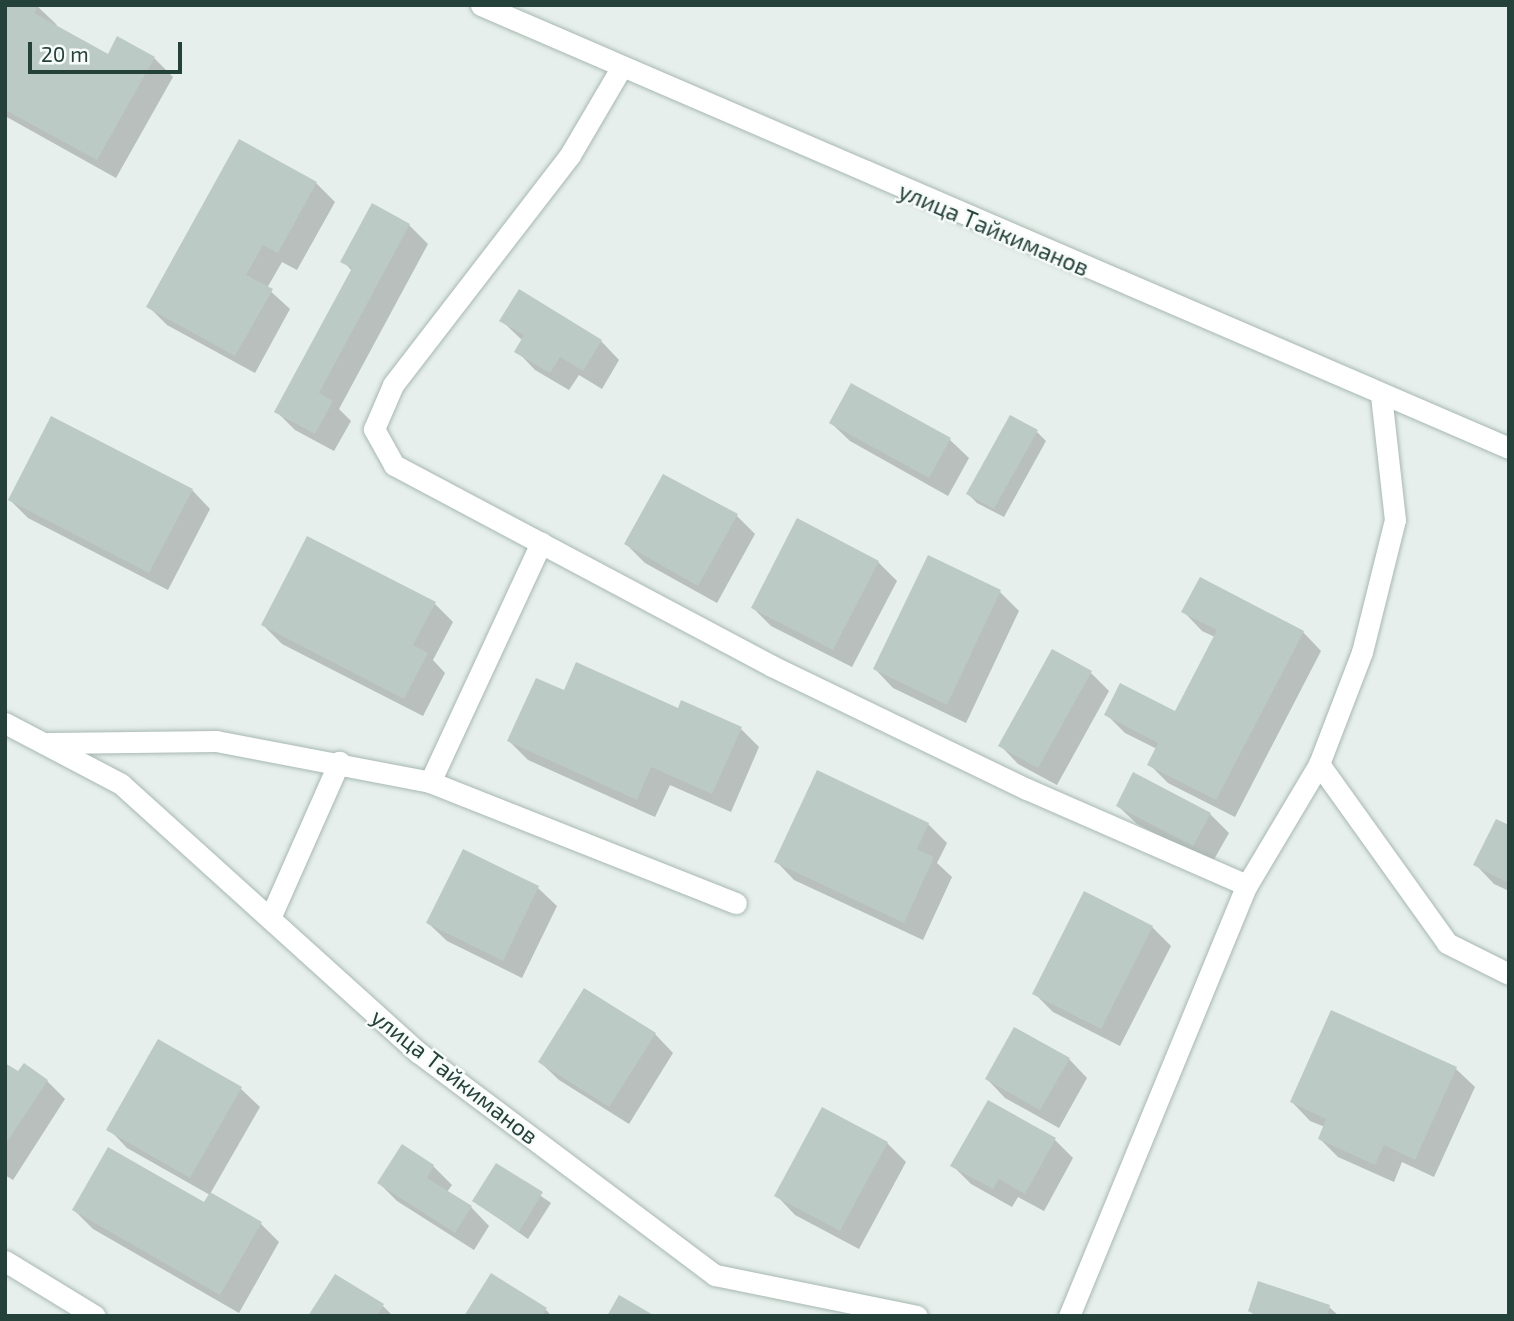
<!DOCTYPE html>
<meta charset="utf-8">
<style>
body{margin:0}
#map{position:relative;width:1514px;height:1321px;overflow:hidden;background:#e6efeb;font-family:"Exo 2",sans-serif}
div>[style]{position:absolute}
.shadow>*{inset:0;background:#0003}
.building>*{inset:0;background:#bbcac4}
.roads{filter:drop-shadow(0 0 2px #a8b8b2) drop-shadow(0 0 2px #a8b8b2)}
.minor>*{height:21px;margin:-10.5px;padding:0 10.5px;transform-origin:10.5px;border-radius:10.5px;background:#fff}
span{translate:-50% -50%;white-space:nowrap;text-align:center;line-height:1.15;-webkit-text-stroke:5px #f7fbf9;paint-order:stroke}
.street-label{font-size:23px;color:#24423a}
.frame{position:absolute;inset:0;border:7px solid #24423a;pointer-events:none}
.scale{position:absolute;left:28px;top:42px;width:154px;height:32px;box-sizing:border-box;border:4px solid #24423a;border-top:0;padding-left:9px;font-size:21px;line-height:24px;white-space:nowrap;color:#24423a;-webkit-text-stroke:5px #f7fbf9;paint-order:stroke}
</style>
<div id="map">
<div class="shadow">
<div style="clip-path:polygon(5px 5px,36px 5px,57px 25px,55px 27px,108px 57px,154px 58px,173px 77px,116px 178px,5px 116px)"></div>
<div style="clip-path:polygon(240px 141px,316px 183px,335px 202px,297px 270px,282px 262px,267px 288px,290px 309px,255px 373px,167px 325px,148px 306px)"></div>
<div style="clip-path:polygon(409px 225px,428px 244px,339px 409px,351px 421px,334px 451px,295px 430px,276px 411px,352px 271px,343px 261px)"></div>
<div style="clip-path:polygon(502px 321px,601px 341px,619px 360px,602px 389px,579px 375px,569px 390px,535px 370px,517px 351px,523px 341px)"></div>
<div style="clip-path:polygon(852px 386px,950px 440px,969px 458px,948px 496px,850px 441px,831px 423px)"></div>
<div style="clip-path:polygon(1037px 432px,1046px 441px,1004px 517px,977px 503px,968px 494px)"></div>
<div style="clip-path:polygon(192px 490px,210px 509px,168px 590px,28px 518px,10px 500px)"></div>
<div style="clip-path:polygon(737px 516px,755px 534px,717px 603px,645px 563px,626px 544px)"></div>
<div style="clip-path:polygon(928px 557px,1000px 592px,1019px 611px,966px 723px,893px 688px,875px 669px)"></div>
<div style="clip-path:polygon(878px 562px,897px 581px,852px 667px,771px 626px,753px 608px)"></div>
<div style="clip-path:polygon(435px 604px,453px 622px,433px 660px,445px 673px,423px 716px,282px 644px,263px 625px)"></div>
<div style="clip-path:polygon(1184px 612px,1303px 632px,1321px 651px,1235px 817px,1168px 783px,1149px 764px,1157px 749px,1125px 733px,1106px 714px,1176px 714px,1215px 637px,1202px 631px)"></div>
<div style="clip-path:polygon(1091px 673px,1109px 691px,1057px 785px,1018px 764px,1000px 745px)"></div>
<div style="clip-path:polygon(679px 710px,741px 729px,759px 747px,731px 812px,670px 785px,655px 817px,528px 760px,509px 741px)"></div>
<div style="clip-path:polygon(1118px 806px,1210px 814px,1229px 833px,1212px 863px,1137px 824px)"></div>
<div style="clip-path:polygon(928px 824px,947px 843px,937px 863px,952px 877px,923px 940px,794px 880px,776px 861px)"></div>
<div style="clip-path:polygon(1509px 827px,1509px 891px,1494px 884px,1476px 865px)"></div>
<div style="clip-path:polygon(538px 888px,557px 906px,522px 978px,447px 941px,428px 923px)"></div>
<div style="clip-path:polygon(1152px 927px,1171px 946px,1120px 1046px,1053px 1012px,1034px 993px)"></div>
<div style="clip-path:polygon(655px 1034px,673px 1053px,629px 1124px,559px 1080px,540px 1062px)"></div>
<div style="clip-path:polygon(1069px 1059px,1087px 1078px,1059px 1128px,1005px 1098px,987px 1079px)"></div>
<div style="clip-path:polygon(5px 1065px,18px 1074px,47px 1081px,65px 1099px,13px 1180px,5px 1175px)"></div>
<div style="clip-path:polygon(1456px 1069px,1475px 1087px,1434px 1177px,1402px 1162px,1394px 1182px,1338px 1157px,1320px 1139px,1325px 1127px,1310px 1121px,1292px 1102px)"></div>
<div style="clip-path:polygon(241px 1089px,260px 1107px,210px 1194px,261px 1224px,279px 1242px,239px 1313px,93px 1229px,74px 1210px,204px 1204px,210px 1195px,127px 1148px,109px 1129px)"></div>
<div style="clip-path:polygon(1055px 1140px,1073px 1158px,1044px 1211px,1018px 1197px,1012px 1207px,971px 1184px,952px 1165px)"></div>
<div style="clip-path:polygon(887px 1143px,906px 1162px,859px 1249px,795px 1215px,777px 1196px)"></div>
<div style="clip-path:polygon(496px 1165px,551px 1203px,528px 1239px,474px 1201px)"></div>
<div style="clip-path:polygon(433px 1166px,452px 1185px,447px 1192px,471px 1207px,489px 1226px,474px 1250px,397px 1201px,379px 1183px)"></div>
<div style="clip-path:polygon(383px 1306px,393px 1316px,310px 1316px)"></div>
<div style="clip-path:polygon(1329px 1307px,1339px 1316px,1256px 1316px,1250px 1311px)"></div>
<div style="clip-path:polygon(546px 1310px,552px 1316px,466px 1316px)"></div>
</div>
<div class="building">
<div style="clip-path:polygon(5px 5px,39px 5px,34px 13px,108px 54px,117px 36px,155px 57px,97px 160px,5px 110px)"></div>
<div style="clip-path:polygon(239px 139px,317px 182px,278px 253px,263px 245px,246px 275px,273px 289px,235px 356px,146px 307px)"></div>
<div style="clip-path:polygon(372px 203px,410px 224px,319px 393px,333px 401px,315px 434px,274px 412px,352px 268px,340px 262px)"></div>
<div style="clip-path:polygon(519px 289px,602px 340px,583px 371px,560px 357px,550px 373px,514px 352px,524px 335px,499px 321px)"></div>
<div style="clip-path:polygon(851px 383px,951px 438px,929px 478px,829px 423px)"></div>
<div style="clip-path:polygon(1010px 415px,1038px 430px,994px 509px,966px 494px)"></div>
<div style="clip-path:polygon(51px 416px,193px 489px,149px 573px,8px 500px)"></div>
<div style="clip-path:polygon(663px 474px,738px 514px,698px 586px,624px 544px)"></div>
<div style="clip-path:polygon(797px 518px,879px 561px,833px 650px,751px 608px)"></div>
<div style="clip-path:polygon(307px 536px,436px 602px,413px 645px,428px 653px,404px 699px,261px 625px)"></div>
<div style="clip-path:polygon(928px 555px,1001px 590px,947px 705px,873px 669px)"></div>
<div style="clip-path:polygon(1200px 577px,1304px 631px,1216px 800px,1147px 765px,1158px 743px,1104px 715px,1120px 683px,1175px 711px,1217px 630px,1181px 612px)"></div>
<div style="clip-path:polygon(1052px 649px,1092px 671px,1038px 768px,998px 746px)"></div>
<div style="clip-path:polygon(576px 662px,678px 708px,681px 700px,742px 727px,712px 794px,651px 767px,637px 800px,507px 741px,536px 678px,564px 690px)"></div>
<div style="clip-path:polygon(817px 770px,929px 823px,917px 849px,934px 857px,904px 923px,774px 862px)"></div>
<div style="clip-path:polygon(1133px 772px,1211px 813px,1193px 846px,1116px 806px)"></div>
<div style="clip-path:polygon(1496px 819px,1509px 825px,1509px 883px,1473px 865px)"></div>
<div style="clip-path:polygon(463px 849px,539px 886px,503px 961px,426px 923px)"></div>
<div style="clip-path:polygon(1084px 891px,1153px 926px,1101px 1029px,1032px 994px)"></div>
<div style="clip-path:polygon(584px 988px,656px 1033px,609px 1107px,538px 1062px)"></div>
<div style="clip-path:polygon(1331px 1010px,1457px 1067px,1415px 1160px,1384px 1145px,1375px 1165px,1318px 1139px,1326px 1119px,1290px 1102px)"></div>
<div style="clip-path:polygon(1014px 1027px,1070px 1058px,1040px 1110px,985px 1079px)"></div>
<div style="clip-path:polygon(158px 1039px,242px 1087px,190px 1178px,106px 1130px)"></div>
<div style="clip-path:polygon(5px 1063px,18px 1071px,24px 1063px,48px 1080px,5px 1145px)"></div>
<div style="clip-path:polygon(988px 1100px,1056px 1138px,1025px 1194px,999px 1179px,993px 1189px,950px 1166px)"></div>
<div style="clip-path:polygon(822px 1107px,888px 1142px,840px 1231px,774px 1196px)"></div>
<div style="clip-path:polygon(402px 1144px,434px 1165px,427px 1178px,472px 1206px,455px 1233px,377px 1183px)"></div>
<div style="clip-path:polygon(108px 1147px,204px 1202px,210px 1192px,262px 1222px,220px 1295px,72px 1210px)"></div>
<div style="clip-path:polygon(496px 1163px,543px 1192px,519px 1232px,472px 1201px)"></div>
<div style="clip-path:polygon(491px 1273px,547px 1308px,542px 1316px,464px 1316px)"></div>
<div style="clip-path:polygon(335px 1274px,384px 1304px,377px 1316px,308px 1316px)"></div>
<div style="clip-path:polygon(1258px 1281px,1330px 1305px,1327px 1316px,1257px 1316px,1248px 1311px)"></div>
<div style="clip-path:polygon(619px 1295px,655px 1316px,607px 1316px)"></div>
</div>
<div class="roads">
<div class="minor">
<div style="left:481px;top:5px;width:1119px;rotate:23.31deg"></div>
<div style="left:621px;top:68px;width:101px;rotate:120.4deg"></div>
<div style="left:570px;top:155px;width:290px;rotate:127.6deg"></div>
<div style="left:393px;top:385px;width:48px;rotate:113.4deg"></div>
<div style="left:374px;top:429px;width:41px;rotate:60.9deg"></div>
<div style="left:394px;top:465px;width:428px;rotate:28deg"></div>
<div style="left:772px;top:666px;width:283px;rotate:25.8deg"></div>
<div style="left:1027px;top:789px;width:240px;rotate:23.6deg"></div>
<div style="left:5px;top:723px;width:131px;rotate:27.7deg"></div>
<div style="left:121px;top:784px;width:401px;rotate:42.1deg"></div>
<div style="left:419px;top:1053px;width:370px;rotate:36.9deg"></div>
<div style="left:715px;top:1275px;width:206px;rotate:11.5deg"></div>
<div style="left:48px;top:743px;width:168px;rotate:-0.7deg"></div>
<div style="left:216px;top:741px;width:218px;rotate:10.8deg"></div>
<div style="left:430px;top:782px;width:329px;rotate:21.6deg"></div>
<div style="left:1319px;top:764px;width:220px;rotate:54.4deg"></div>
<div style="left:1447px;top:943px;width:69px;rotate:26.6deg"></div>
<div style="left:430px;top:782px;width:264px;rotate:-65.1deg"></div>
<div style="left:270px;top:918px;width:171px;rotate:-66.1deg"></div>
<div style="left:5px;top:1261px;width:105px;rotate:31.4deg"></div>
<div style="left:1069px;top:1316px;width:466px;rotate:-67.6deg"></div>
<div style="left:1247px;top:885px;width:141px;rotate:-59.2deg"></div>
<div style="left:1319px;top:764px;width:120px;rotate:-69deg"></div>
<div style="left:1362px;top:652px;width:136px;rotate:-76deg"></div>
<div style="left:1395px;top:520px;width:125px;rotate:-96.4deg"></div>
</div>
</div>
<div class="street-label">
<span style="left:994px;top:229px;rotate:23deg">улица Тайкиманов</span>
<span style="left:455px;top:1076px;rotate:38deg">улица Тайкиманов</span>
</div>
<div class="frame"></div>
<div class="scale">20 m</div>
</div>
